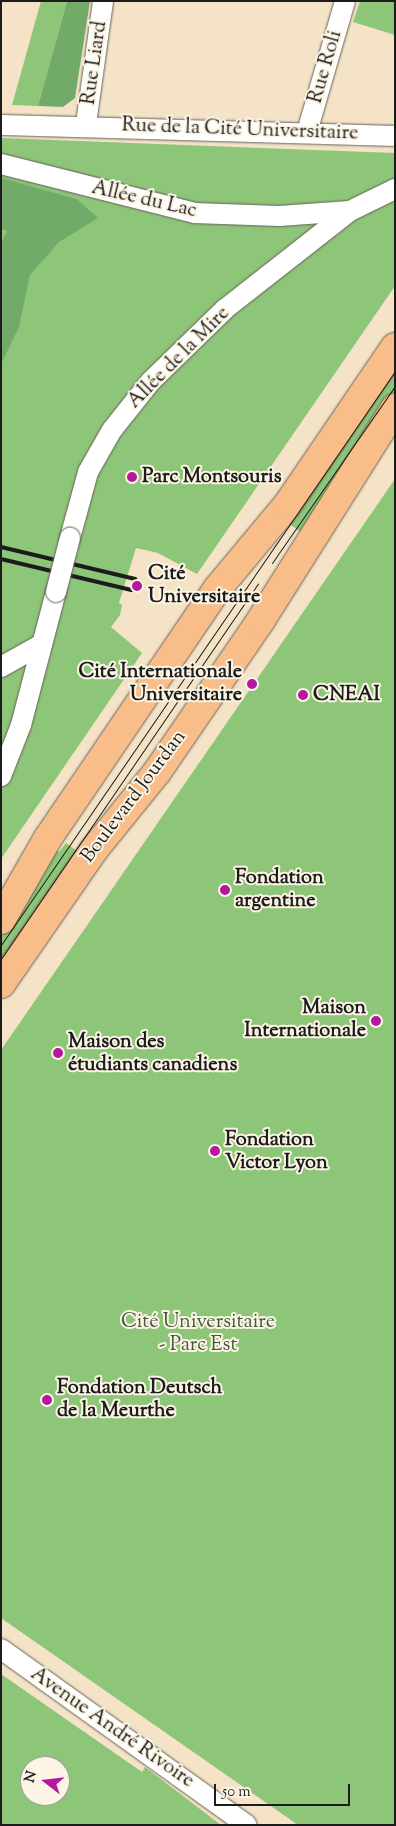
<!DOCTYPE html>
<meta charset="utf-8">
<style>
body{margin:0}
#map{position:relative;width:396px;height:1826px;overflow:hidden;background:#f4e3c7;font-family:"Sorts Mill Goudy",serif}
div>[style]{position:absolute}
.green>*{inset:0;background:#8ec679}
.forest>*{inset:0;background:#72ab69}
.roads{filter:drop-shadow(0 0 1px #686258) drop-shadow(0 0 1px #686258)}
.street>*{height:20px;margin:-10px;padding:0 10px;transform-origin:10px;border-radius:10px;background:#fff}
.primary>*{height:28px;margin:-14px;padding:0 14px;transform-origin:14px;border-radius:14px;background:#f8bd88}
.tram>*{height:1px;margin:-0.5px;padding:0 0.5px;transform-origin:0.5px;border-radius:0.5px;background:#1c1c1c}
.rail>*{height:4px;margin:-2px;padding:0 2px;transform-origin:2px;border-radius:2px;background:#1c1c1c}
.bridges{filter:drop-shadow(0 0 1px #686258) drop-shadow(0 0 1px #686258)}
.street-bridge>*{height:20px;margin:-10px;padding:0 10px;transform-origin:10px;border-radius:10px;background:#fff}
.dots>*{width:14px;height:14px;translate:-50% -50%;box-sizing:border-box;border:2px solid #fcf5e5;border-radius:50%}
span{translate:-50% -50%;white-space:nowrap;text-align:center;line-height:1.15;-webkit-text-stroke:4px #fcf5e5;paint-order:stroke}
.street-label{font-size:20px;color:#1c1c1c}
.poi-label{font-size:20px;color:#1c1c1c;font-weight:700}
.left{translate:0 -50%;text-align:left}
.right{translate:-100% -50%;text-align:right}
.park-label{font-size:20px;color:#44583d}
.frame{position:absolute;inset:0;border:2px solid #1c1c1c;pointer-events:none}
.north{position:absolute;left:20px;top:1756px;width:50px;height:50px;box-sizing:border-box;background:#fcf5e5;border:1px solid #a29e95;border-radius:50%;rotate:286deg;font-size:14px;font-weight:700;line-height:20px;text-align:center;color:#1c1c1c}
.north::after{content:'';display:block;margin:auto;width:18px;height:22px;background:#b5179e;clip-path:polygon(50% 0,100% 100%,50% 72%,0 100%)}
.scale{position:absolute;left:214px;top:1784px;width:136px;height:22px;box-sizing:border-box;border:2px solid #1c1c1c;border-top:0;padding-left:6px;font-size:15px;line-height:18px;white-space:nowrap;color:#1c1c1c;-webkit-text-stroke:4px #fcf5e5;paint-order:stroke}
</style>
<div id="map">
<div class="green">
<div style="clip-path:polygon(41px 1px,67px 1px,38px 106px,12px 105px)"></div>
<div style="clip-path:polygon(360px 1px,395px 1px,395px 35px,353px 22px)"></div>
<div style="clip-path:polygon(1px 138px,395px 153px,395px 286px,197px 574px,158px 553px,136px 548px,119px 603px,122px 605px,120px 615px,111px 627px,142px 653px,1px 859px)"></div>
<div style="clip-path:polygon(395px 363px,395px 396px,310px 539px,287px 522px)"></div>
<div style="clip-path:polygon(395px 479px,395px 1825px,298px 1825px,1px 1618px,1px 1050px)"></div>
<div style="clip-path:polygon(66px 843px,80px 853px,1px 967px,1px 936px,49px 845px,59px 852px)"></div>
<div style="clip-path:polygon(evenodd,1px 1674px,142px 1772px,145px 1767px,221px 1825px,1px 1825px,1px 1674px,30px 1766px,60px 1766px,60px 1796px,30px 1796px,30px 1766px)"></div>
</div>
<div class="forest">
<div style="clip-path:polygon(67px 1px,90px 1px,75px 98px,63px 107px,38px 106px)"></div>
<div style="clip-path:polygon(1px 178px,77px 199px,98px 218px,59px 242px,30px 275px,19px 327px,1px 364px,1px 243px,7px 231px,1px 229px)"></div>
</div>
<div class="roads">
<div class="street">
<div style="left:86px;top:124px;width:124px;rotate:-82.1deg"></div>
<div style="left:1px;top:125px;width:394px;rotate:1.6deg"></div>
<div style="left:307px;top:132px;width:136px;rotate:-73.8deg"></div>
<div style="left:1px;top:164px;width:199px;rotate:14.2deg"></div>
<div style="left:194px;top:213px;width:85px;rotate:2deg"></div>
<div style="left:279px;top:216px;width:71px;rotate:-4deg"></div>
<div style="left:70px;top:538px;width:68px;rotate:-74.7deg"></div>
<div style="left:88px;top:472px;width:48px;rotate:-60.3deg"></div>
<div style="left:112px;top:430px;width:63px;rotate:-51.5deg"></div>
<div style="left:151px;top:381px;width:103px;rotate:-44.2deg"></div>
<div style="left:225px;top:309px;width:159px;rotate:-38.1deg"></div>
<div style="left:350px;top:211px;width:50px;rotate:-26.1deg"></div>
<div style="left:1px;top:667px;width:47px;rotate:-29.3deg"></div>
<div style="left:1px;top:776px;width:55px;rotate:-68.6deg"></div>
<div style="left:21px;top:725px;width:138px;rotate:-75.3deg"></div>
<div style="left:1px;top:1649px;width:302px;rotate:35.6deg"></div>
</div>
<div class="primary">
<div style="left:1px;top:920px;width:95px;rotate:-60.2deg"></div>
<div style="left:48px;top:838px;width:302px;rotate:-55.8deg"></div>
<div style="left:218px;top:588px;width:109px;rotate:-50.2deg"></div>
<div style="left:288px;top:504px;width:190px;rotate:-55.7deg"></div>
<div style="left:1px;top:984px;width:162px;rotate:-55.3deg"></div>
<div style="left:93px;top:851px;width:102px;rotate:-51deg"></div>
<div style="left:157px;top:772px;width:184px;rotate:-55.6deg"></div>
<div style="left:261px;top:620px;width:251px;rotate:-57.7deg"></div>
</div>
</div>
<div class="tram">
<div style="left:272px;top:563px;width:216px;rotate:-55.2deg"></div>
<div style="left:1px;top:945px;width:696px;rotate:-55.53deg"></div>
<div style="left:1px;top:959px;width:455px;rotate:-55.6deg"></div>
</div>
<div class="rail">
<div style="left:1px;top:547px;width:138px;rotate:13.4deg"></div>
<div style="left:1px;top:559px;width:134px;rotate:13.4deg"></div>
</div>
<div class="bridges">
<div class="street-bridge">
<div style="left:56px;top:592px;width:56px;rotate:-75.5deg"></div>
</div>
</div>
<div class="dots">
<div style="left:132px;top:477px;background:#b5179e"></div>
<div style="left:137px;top:586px;background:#b5179e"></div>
<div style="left:252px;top:684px;background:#b5179e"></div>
<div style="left:303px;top:695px;background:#b5179e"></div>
<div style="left:225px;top:890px;background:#b5179e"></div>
<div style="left:376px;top:1021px;background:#b5179e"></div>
<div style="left:58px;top:1053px;background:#b5179e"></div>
<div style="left:215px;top:1151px;background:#b5179e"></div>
<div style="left:47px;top:1400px;background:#b5179e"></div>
</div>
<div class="street-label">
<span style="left:95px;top:63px;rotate:-82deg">Rue Liard</span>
<span style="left:326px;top:67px;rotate:-74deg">Rue Roli</span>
<span style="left:240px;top:130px;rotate:2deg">Rue de la Cité Universitaire</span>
<span style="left:144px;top:200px;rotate:13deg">Allée du Lac</span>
<span style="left:179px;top:358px;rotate:-45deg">Allée de la Mire</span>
<span style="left:134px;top:797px;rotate:-53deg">Boulevard Jourdan</span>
<span style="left:112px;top:1728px;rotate:35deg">Avenue André Rivoire</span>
</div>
<div class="poi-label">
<span class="left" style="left:142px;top:477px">Parc Montsouris</span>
<span class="left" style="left:148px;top:586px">Cité<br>Universitaire</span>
<span class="right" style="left:242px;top:684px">Cité Internationale<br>Universitaire</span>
<span class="left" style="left:313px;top:695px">CNEAI</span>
<span class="left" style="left:235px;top:890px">Fondation<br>argentine</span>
<span class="right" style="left:366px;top:1020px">Maison<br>Internationale</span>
<span class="left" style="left:68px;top:1054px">Maison des<br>étudiants canadiens</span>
<span class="left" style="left:225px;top:1152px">Fondation<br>Victor Lyon</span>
<span class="left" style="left:57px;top:1400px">Fondation Deutsch<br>de la Meurthe</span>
</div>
<div class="park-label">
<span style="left:198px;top:1334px">Cité Universitaire<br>- Parc Est</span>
</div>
<div class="frame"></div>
<div class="north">N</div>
<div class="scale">50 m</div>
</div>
